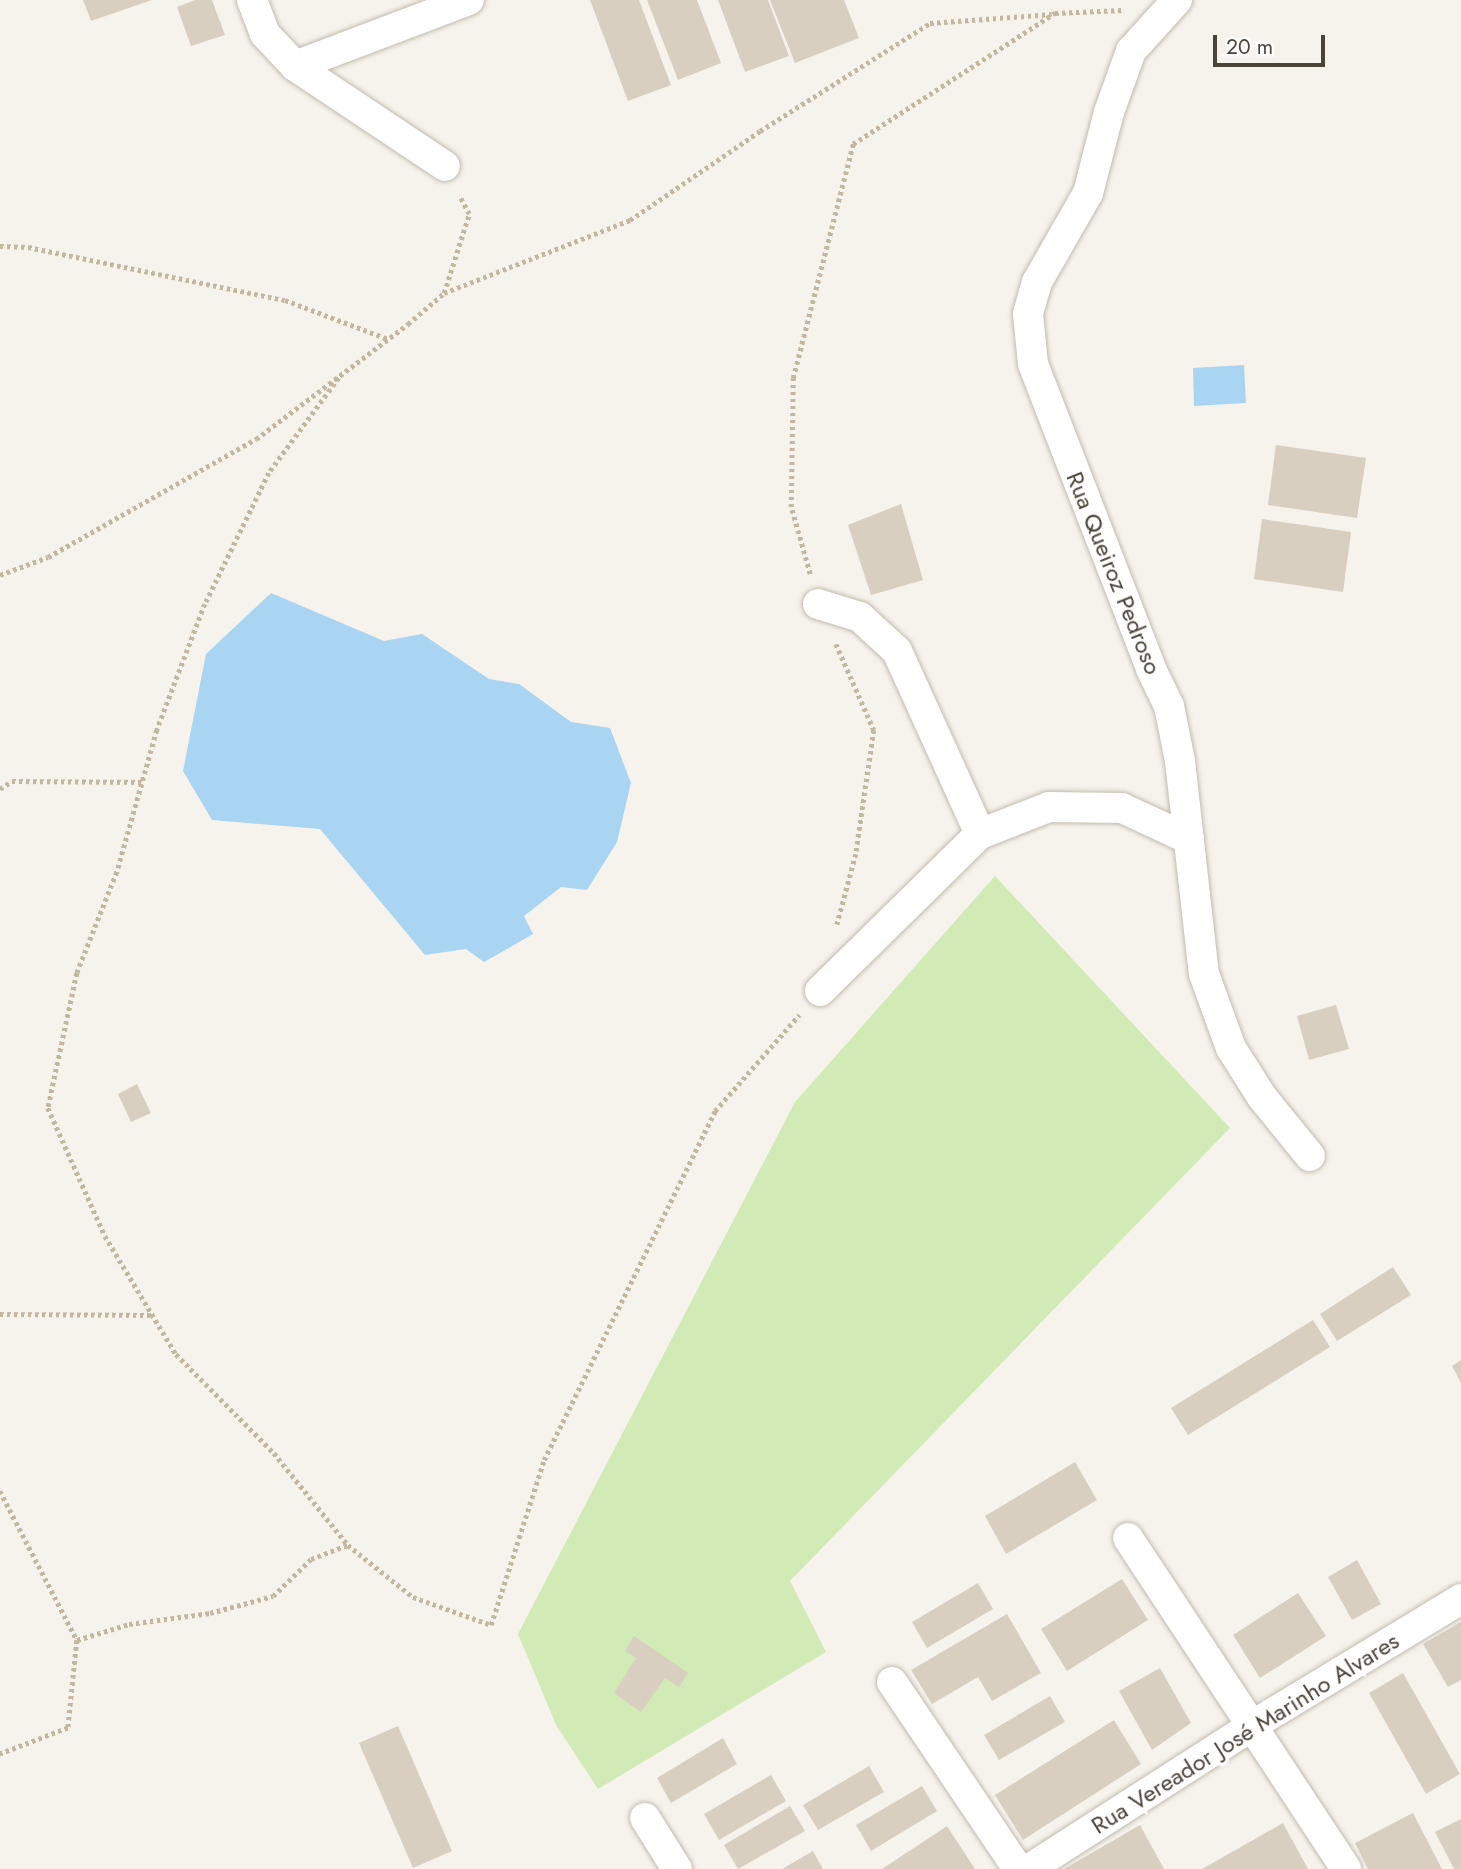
<!DOCTYPE html>
<meta charset="utf-8">
<style>
body{margin:0}
#map{position:relative;width:1461px;height:1869px;overflow:hidden;background:#f6f3ec;font-family:Jost,sans-serif}
div>[style]{position:absolute}
.green>*{inset:0;background:#d2eab5}
.water>*{inset:0;background:#a9d4f2}
.building>*{inset:0;background:#d8cfc1}
.path>*{height:4.5px;margin-top:-2.25px;transform-origin:0;background:repeating-linear-gradient(90deg,#c4b79f 0 3.5px,transparent 0 7px)}
.roads{filter:drop-shadow(0 0 2px #c2bbae) drop-shadow(0 0 2px #c2bbae)}
.minor>*{height:30px;margin:-15px;padding:0 15px;transform-origin:15px;border-radius:15px;background:#fff}
span{translate:-50% -50%;white-space:nowrap;text-align:center;line-height:1.15;-webkit-text-stroke:7px #fff;paint-order:stroke}
.street-label{font-size:24px;color:#4b4439}
.scale{position:absolute;left:1213px;top:35px;width:112px;height:32px;box-sizing:border-box;border:4px solid #4b4439;border-top:0;padding-left:9px;font-size:21px;line-height:24px;white-space:nowrap;color:#4b4439;-webkit-text-stroke:5px #fff;paint-order:stroke}
</style>
<div id="map">
<div class="green">
<div style="clip-path:polygon(995px 876px,1230px 1128px,790px 1581px,826px 1652px,598px 1789px,556px 1725px,518px 1634px,795px 1102px)"></div>
</div>
<div class="water">
<div style="clip-path:polygon(1244px 365px,1246px 403px,1194px 406px,1193px 368px)"></div>
<div style="clip-path:polygon(271px 593px,384px 641px,422px 634px,489px 679px,519px 684px,571px 722px,610px 728px,631px 783px,617px 842px,587px 890px,561px 887px,524px 916px,533px 934px,484px 962px,466px 949px,425px 955px,320px 829px,212px 820px,183px 771px,206px 654px)"></div>
</div>
<div class="building">
<div style="clip-path:polygon(83px 0,152px 0,91px 21px)"></div>
<div style="clip-path:polygon(195px 0,212px 0,225px 35px,191px 46px,177px 7px)"></div>
<div style="clip-path:polygon(590px 0,639px 0,671px 85px,628px 101px)"></div>
<div style="clip-path:polygon(647px 0,697px 0,721px 63px,678px 80px)"></div>
<div style="clip-path:polygon(718px 0,768px 0,789px 56px,745px 72px)"></div>
<div style="clip-path:polygon(770px 0,844px 0,859px 38px,795px 63px)"></div>
<div style="clip-path:polygon(1276px 445px,1366px 458px,1357px 518px,1268px 505px)"></div>
<div style="clip-path:polygon(901px 504px,923px 580px,871px 595px,848px 525px)"></div>
<div style="clip-path:polygon(1262px 519px,1351px 532px,1343px 592px,1254px 579px)"></div>
<div style="clip-path:polygon(1336px 1005px,1349px 1049px,1309px 1060px,1297px 1016px)"></div>
<div style="clip-path:polygon(137px 1084px,151px 1113px,131px 1122px,118px 1094px)"></div>
<div style="clip-path:polygon(1393px 1267px,1411px 1295px,1337px 1341px,1320px 1314px)"></div>
<div style="clip-path:polygon(1313px 1320px,1330px 1347px,1188px 1435px,1171px 1408px)"></div>
<div style="clip-path:polygon(1461px 1360px,1461px 1383px,1452px 1366px)"></div>
<div style="clip-path:polygon(1075px 1462px,1097px 1500px,1006px 1554px,985px 1516px)"></div>
<div style="clip-path:polygon(1357px 1560px,1381px 1604px,1352px 1620px,1328px 1577px)"></div>
<div style="clip-path:polygon(1122px 1579px,1148px 1620px,1067px 1671px,1041px 1629px)"></div>
<div style="clip-path:polygon(978px 1583px,993px 1609px,927px 1648px,912px 1622px)"></div>
<div style="clip-path:polygon(1298px 1593px,1326px 1636px,1260px 1678px,1233px 1635px)"></div>
<div style="clip-path:polygon(1007px 1614px,1041px 1673px,992px 1701px,978px 1677px,932px 1704px,911px 1670px)"></div>
<div style="clip-path:polygon(1461px 1622px,1461px 1680px,1448px 1687px,1423px 1644px)"></div>
<div style="clip-path:polygon(634px 1636px,688px 1673px,679px 1687px,665px 1678px,641px 1712px,614px 1693px,636px 1658px,625px 1651px)"></div>
<div style="clip-path:polygon(1160px 1668px,1191px 1723px,1152px 1750px,1119px 1691px)"></div>
<div style="clip-path:polygon(1403px 1673px,1460px 1774px,1426px 1794px,1369px 1693px)"></div>
<div style="clip-path:polygon(1050px 1696px,1065px 1722px,999px 1760px,984px 1735px)"></div>
<div style="clip-path:polygon(1114px 1720px,1141px 1764px,1023px 1840px,995px 1795px)"></div>
<div style="clip-path:polygon(398px 1726px,452px 1851px,413px 1868px,359px 1743px)"></div>
<div style="clip-path:polygon(723px 1738px,737px 1764px,671px 1803px,657px 1778px)"></div>
<div style="clip-path:polygon(869px 1766px,884px 1792px,818px 1830px,803px 1805px)"></div>
<div style="clip-path:polygon(771px 1775px,786px 1801px,719px 1840px,704px 1814px)"></div>
<div style="clip-path:polygon(922px 1786px,937px 1811px,871px 1851px,856px 1825px)"></div>
<div style="clip-path:polygon(790px 1806px,805px 1831px,738px 1869px,724px 1845px)"></div>
<div style="clip-path:polygon(1413px 1813px,1442px 1869px,1368px 1869px,1355px 1843px)"></div>
<div style="clip-path:polygon(1461px 1819px,1461px 1869px,1454px 1869px,1435px 1832px)"></div>
<div style="clip-path:polygon(1283px 1823px,1308px 1869px,1202px 1869px)"></div>
<div style="clip-path:polygon(1140px 1825px,1164px 1869px,1064px 1869px)"></div>
<div style="clip-path:polygon(947px 1826px,975px 1869px,882px 1869px)"></div>
<div style="clip-path:polygon(813px 1851px,823px 1869px,782px 1869px)"></div>
</div>
<div class="path">
<div style="left:0;top:246px;width:28px;rotate:2deg"></div>
<div style="left:28px;top:247px;width:262px;rotate:11.7deg"></div>
<div style="left:285px;top:300px;width:110px;rotate:20.7deg"></div>
<div style="left:444px;top:293px;width:200px;rotate:-21.4deg"></div>
<div style="left:630px;top:220px;width:158px;rotate:-34.4deg"></div>
<div style="left:760px;top:131px;width:201px;rotate:-32.4deg"></div>
<div style="left:930px;top:23px;width:122px;rotate:-4.2deg"></div>
<div style="left:339px;top:378px;width:118px;rotate:126.4deg"></div>
<div style="left:269px;top:473px;width:146px;rotate:116deg"></div>
<div style="left:205px;top:604px;width:135px;rotate:110.9deg"></div>
<div style="left:157px;top:730px;width:148px;rotate:105.7deg"></div>
<div style="left:117px;top:872px;width:109px;rotate:111.6deg"></div>
<div style="left:77px;top:973px;width:138px;rotate:102.1deg"></div>
<div style="left:48px;top:1108px;width:140px;rotate:66deg"></div>
<div style="left:105px;top:1236px;width:138px;rotate:59deg"></div>
<div style="left:176px;top:1354px;width:139px;rotate:45.3deg"></div>
<div style="left:274px;top:1453px;width:118px;rotate:51.2deg"></div>
<div style="left:348px;top:1545px;width:83px;rotate:38.7deg"></div>
<div style="left:413px;top:1597px;width:83px;rotate:19.7deg"></div>
<div style="left:491px;top:1625px;width:173px;rotate:-72.2deg"></div>
<div style="left:544px;top:1460px;width:389px;rotate:-63.9deg"></div>
<div style="left:715px;top:1111px;width:128px;rotate:-48.8deg"></div>
<div style="left:810px;top:574px;width:70px;rotate:-105.8deg"></div>
<div style="left:791px;top:507px;width:129px;rotate:-89.1deg"></div>
<div style="left:793px;top:378px;width:242px;rotate:-75.6deg"></div>
<div style="left:853px;top:144px;width:241px;rotate:-33deg"></div>
<div style="left:1055px;top:13px;width:67px;rotate:-2.6deg"></div>
<div style="left:0;top:575px;width:51px;rotate:-20.6deg"></div>
<div style="left:48px;top:557px;width:239px;rotate:-29.6deg"></div>
<div style="left:256px;top:439px;width:191px;rotate:-37.1deg"></div>
<div style="left:408px;top:324px;width:48px;rotate:-40.7deg"></div>
<div style="left:444px;top:293px;width:83px;rotate:-72.4deg"></div>
<div style="left:469px;top:214px;width:21px;rotate:-118deg"></div>
<div style="left:836px;top:644px;width:94px;rotate:66.2deg"></div>
<div style="left:874px;top:730px;width:125px;rotate:98.3deg"></div>
<div style="left:856px;top:854px;width:73px;rotate:105deg"></div>
<div style="left:0;top:789px;width:14px;rotate:-34deg"></div>
<div style="left:12px;top:781px;width:130px;rotate:0.4deg"></div>
<div style="left:0;top:1314px;width:152px;rotate:0.4deg"></div>
<div style="left:0;top:1491px;width:168px;rotate:62.7deg"></div>
<div style="left:77px;top:1640px;width:88px;rotate:95.8deg"></div>
<div style="left:68px;top:1728px;width:73px;rotate:159.1deg"></div>
<div style="left:77px;top:1640px;width:54px;rotate:-17.1deg"></div>
<div style="left:129px;top:1624px;width:82px;rotate:-7.7deg"></div>
<div style="left:210px;top:1613px;width:65px;rotate:-15.1deg"></div>
<div style="left:273px;top:1596px;width:53px;rotate:-44.2deg"></div>
<div style="left:311px;top:1559px;width:40px;rotate:-21deg"></div>
</div>
<div class="roads">
<div class="minor">
<div style="left:252px;top:0;width:36px;rotate:69deg"></div>
<div style="left:265px;top:34px;width:44px;rotate:46.8deg"></div>
<div style="left:295px;top:66px;width:180px;rotate:33.7deg"></div>
<div style="left:1177px;top:0;width:69px;rotate:132deg"></div>
<div style="left:1131px;top:51px;width:65px;rotate:109.8deg"></div>
<div style="left:1109px;top:112px;width:84px;rotate:104.5deg"></div>
<div style="left:1088px;top:193px;width:103px;rotate:119.8deg"></div>
<div style="left:1037px;top:282px;width:33px;rotate:106deg"></div>
<div style="left:1028px;top:314px;width:50px;rotate:84.3deg"></div>
<div style="left:1033px;top:364px;width:327px;rotate:68.8deg"></div>
<div style="left:1151px;top:669px;width:41px;rotate:64.1deg"></div>
<div style="left:1169px;top:706px;width:56px;rotate:78.7deg"></div>
<div style="left:1180px;top:761px;width:214px;rotate:83.6deg"></div>
<div style="left:1204px;top:974px;width:79px;rotate:70deg"></div>
<div style="left:1231px;top:1048px;width:58px;rotate:57.7deg"></div>
<div style="left:1262px;top:1097px;width:76px;rotate:50.9deg"></div>
<div style="left:295px;top:66px;width:186px;rotate:-20.8deg"></div>
<div style="left:818px;top:604px;width:44px;rotate:17.2deg"></div>
<div style="left:860px;top:617px;width:50px;rotate:42.6deg"></div>
<div style="left:897px;top:651px;width:201px;rotate:65.6deg"></div>
<div style="left:820px;top:991px;width:224px;rotate:-44.5deg"></div>
<div style="left:980px;top:834px;width:74px;rotate:-21.4deg"></div>
<div style="left:1049px;top:807px;width:73px;rotate:0.8deg"></div>
<div style="left:1122px;top:808px;width:74px;rotate:24.8deg"></div>
<div style="left:1128px;top:1538px;width:396px;rotate:56.6deg"></div>
<div style="left:892px;top:1682px;width:225px;rotate:56deg"></div>
<div style="left:645px;top:1818px;width:60px;rotate:57.9deg"></div>
<div style="left:1029px;top:1869px;width:266px;rotate:-32.7deg"></div>
<div style="left:1253px;top:1725px;width:243px;rotate:-31.2deg"></div>
</div>
</div>
<div class="street-label">
<span style="left:1114px;top:573px;rotate:68deg">Rua Queiroz Pedroso</span>
<span style="left:1245px;top:1733px;rotate:-32deg">Rua Vereador José Marinho Alvares</span>
</div>
<div class="scale">20 m</div>
</div>
